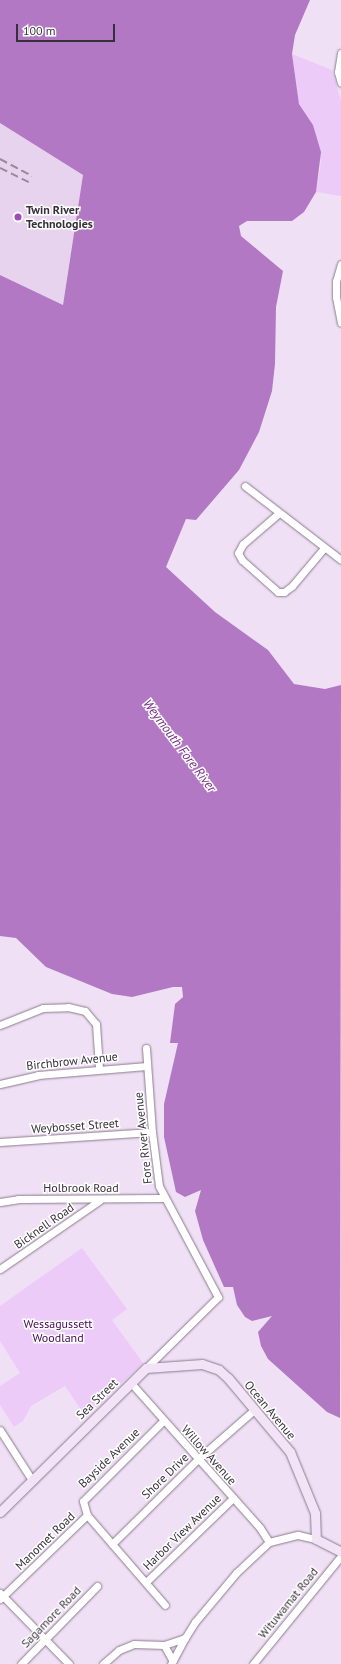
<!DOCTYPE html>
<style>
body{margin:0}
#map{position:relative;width:341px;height:1664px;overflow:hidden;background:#f0e0f5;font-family:"PT Sans",sans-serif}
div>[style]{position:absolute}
.built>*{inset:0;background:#e8d3ee}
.green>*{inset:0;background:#edcbf8}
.water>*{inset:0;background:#b278c4}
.roads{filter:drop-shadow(0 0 1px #8a7b8e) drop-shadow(0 0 1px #8a7b8e)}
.street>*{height:7px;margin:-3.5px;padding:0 3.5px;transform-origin:3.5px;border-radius:3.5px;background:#fff}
.secondary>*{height:9px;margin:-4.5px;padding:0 4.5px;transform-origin:4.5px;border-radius:4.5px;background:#f2e3f6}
.rail>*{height:2px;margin-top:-1px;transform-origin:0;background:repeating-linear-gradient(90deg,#978c9b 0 8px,transparent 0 12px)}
.dots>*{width:11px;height:11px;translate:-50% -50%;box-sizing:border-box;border:2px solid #fff;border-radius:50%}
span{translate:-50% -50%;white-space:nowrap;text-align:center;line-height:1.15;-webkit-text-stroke:3px #fff;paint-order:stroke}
.poi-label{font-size:12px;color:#363038;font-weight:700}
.left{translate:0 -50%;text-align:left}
.street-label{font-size:12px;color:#363038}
.park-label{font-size:12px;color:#430a52}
.water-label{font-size:13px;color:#752e8a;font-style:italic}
.scale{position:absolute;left:16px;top:24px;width:99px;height:18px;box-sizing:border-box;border:2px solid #363038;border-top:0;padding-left:5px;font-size:12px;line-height:14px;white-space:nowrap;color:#363038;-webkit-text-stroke:3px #fff;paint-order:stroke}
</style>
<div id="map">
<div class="built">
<div style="clip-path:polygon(0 123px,83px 175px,63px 305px,0 275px)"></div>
</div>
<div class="green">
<div style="clip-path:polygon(292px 54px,332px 70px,341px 101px,341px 196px,316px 192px,321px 162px,313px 125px,299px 104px)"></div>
<div style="clip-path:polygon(82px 1248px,127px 1309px,112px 1320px,143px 1363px,86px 1417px,65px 1386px,31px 1406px,23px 1421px,14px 1427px,0 1405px,0 1386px,20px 1373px,0 1341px,0 1306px)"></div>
</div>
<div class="water">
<div style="clip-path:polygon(0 0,310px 0,295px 35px,292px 54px,299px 104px,313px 125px,321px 152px,316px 192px,304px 212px,292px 221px,247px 221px,239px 226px,241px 236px,283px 271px,276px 307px,275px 364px,272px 391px,259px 432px,239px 470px,196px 520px,186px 519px,166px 567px,215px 612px,268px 650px,294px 684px,325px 689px,341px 685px,340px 1418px,327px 1412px,268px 1359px,261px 1346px,258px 1332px,272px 1316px,252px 1321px,245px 1317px,237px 1305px,233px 1287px,224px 1287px,203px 1240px,195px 1211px,201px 1190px,185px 1197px,176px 1192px,164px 1137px,164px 1104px,178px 1043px,170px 1043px,175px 1004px,183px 997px,182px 987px,173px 987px,132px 997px,112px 994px,46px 967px,16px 938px,0 936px,0 275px,63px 305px,83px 175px,0 123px)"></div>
</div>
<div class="roads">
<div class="street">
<div style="left:341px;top:53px;width:19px;rotate:99deg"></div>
<div style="left:338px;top:72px;width:11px;rotate:75deg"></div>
<div style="left:341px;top:264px;width:18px;rotate:106deg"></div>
<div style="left:336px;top:281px;width:16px;rotate:90deg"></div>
<div style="left:336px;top:297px;width:26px;rotate:79deg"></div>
<div style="left:245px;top:486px;width:121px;rotate:37.6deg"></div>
<div style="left:279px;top:513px;width:48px;rotate:139.3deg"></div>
<div style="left:243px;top:544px;width:10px;rotate:119deg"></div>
<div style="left:238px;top:553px;width:8px;rotate:60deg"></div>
<div style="left:242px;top:560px;width:48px;rotate:41.6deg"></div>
<div style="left:278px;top:592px;width:6px"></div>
<div style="left:284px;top:592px;width:10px;rotate:-37deg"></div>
<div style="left:292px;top:586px;width:50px;rotate:-49.9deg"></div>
<div style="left:0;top:1025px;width:46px;rotate:-21.6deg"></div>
<div style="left:43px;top:1008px;width:25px;rotate:-2deg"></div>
<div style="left:68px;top:1007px;width:17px;rotate:13deg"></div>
<div style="left:85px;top:1011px;width:17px;rotate:50deg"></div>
<div style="left:96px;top:1024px;width:44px;rotate:86.1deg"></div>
<div style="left:146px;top:1048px;width:84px;rotate:85.9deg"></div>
<div style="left:152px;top:1132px;width:54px;rotate:82.6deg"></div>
<div style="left:159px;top:1186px;width:126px;rotate:62deg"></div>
<div style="left:218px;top:1297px;width:101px;rotate:135.4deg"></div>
<div style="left:0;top:1084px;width:39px;rotate:-13deg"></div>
<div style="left:38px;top:1075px;width:109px;rotate:-4.7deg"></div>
<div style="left:0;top:1142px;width:152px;rotate:-3.8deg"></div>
<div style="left:0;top:1202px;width:18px;rotate:-9deg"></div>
<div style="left:18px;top:1199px;width:145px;rotate:-0.4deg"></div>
<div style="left:0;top:1269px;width:121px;rotate:-34.6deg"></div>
<div style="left:131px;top:1383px;width:194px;rotate:48.3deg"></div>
<div style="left:260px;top:1528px;width:17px;rotate:57deg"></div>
<div style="left:163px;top:1421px;width:113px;rotate:135deg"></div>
<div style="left:83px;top:1501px;width:15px;rotate:74deg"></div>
<div style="left:87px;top:1515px;width:119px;rotate:49.1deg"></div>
<div style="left:0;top:1430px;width:59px;rotate:57.4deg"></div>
<div style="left:112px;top:1544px;width:121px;rotate:-44.7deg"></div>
<div style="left:198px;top:1459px;width:74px;rotate:-41.2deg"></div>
<div style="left:146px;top:1582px;width:121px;rotate:-44deg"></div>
<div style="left:0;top:1593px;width:99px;rotate:45.8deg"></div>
<div style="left:0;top:1599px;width:121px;rotate:-44deg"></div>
<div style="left:164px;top:1645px;width:18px;rotate:61deg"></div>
<div style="left:21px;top:1664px;width:109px;rotate:-45.7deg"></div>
<div style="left:103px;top:1664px;width:21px;rotate:-41deg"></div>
<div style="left:119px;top:1650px;width:16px;rotate:-22deg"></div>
<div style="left:134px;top:1644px;width:30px;rotate:2deg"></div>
<div style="left:164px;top:1645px;width:22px;rotate:-18deg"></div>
<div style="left:185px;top:1638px;width:19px;rotate:-58deg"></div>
<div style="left:195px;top:1622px;width:64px;rotate:-50.1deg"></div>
<div style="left:236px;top:1573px;width:45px;rotate:-43.2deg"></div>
<div style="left:269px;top:1542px;width:30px;rotate:-14deg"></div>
<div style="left:298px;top:1535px;width:18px;rotate:13deg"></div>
<div style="left:171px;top:1664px;width:30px;rotate:-62deg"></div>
<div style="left:253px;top:1664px;width:139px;rotate:-50.8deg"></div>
</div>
<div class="secondary">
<div style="left:0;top:1512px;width:205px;rotate:-44.6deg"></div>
<div style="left:146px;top:1368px;width:56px;rotate:-4.1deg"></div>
<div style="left:202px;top:1364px;width:18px;rotate:19deg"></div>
<div style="left:219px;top:1370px;width:12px;rotate:42deg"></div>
<div style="left:228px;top:1378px;width:97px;rotate:50deg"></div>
<div style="left:290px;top:1452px;width:66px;rotate:67.7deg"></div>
<div style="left:315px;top:1513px;width:26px;rotate:88deg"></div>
<div style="left:316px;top:1539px;width:28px;rotate:27deg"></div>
</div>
</div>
<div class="rail">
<div style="left:0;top:159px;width:36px;rotate:28deg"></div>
<div style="left:0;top:168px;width:32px;rotate:26deg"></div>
</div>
<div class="dots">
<div style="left:18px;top:217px;background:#a04bb9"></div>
</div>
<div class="poi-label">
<span class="left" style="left:26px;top:217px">Twin River<br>Technologies</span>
</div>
<div class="street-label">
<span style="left:72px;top:1061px;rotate:-6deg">Birchbrow Avenue</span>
<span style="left:75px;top:1126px;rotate:-4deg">Weybosset Street</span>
<span style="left:143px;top:1138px;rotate:-96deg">Fore River Avenue</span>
<span style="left:81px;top:1188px">Holbrook Road</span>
<span style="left:44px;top:1226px;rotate:-35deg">Bicknell Road</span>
<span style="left:97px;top:1399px;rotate:-44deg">Sea Street</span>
<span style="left:270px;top:1410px;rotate:50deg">Ocean Avenue</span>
<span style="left:209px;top:1455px;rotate:48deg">Willow Avenue</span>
<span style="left:109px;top:1458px;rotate:-44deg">Bayside Avenue</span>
<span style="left:165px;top:1476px;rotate:-44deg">Shore Drive</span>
<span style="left:182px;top:1532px;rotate:-44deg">Harbor View Avenue</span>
<span style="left:45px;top:1541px;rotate:-44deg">Manomet Road</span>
<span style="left:288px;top:1603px;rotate:-51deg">Wituwamat Road</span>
<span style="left:51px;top:1617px;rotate:-46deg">Sagamore Road</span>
</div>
<div class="park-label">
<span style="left:58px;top:1331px">Wessagussett<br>Woodland</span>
</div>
<div class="water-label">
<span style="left:179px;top:746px;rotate:53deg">Weymouth Fore River</span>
</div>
<div class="scale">100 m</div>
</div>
